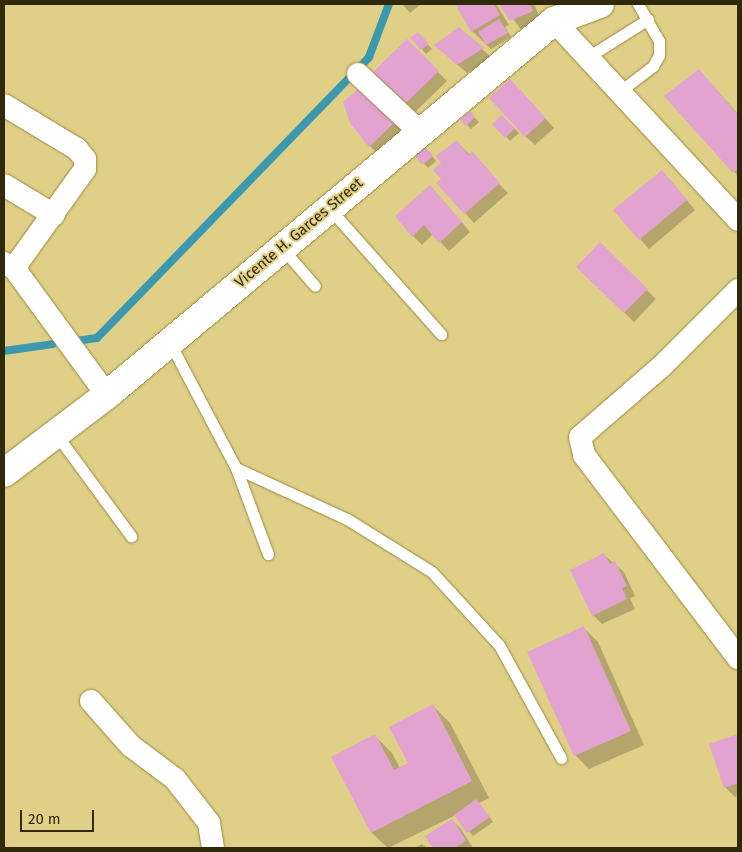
<!DOCTYPE html>
<style>
body{margin:0}
#map{position:relative;width:742px;height:852px;overflow:hidden;background:#e0cf86;font-family:"Fira Sans",sans-serif}
div>[style]{position:absolute}
.shadow>*{inset:0;background:#0003}
.stream>*{height:8px;margin:-4px;padding:0 4px;transform-origin:4px;border-radius:4px;background:#3a98af}
.building>*{inset:0;background:#e2a3d1}
.roads{filter:drop-shadow(0 0 1px #9b8a42) drop-shadow(0 0 1px #9b8a42)}
.service>*{height:11px;margin:-5.5px;padding:0 5.5px;transform-origin:5.5px;border-radius:5.5px;background:#fff}
.minor>*{height:22px;margin:-11px;padding:0 11px;transform-origin:11px;border-radius:11px;background:#fff}
.tertiary>*{height:28px;margin:-14px;padding:0 14px;transform-origin:14px;border-radius:14px;background:#fff}
span{translate:-50% -50%;white-space:nowrap;text-align:center;line-height:1.15;-webkit-text-stroke:4px #e0cf86;paint-order:stroke}
.street-label{font-size:15px;color:#30290a}
.frame{position:absolute;inset:0;border:5px solid #30290a;pointer-events:none}
.scale{position:absolute;left:20px;top:810px;width:74px;height:22px;box-sizing:border-box;border:2px solid #30290a;border-top:0;padding-left:6px;font-size:15px;line-height:18px;white-space:nowrap;color:#30290a;-webkit-text-stroke:4px #e0cf86;paint-order:stroke}
</style>
<div id="map">
<div class="shadow">
<div style="clip-path:polygon(402px 4px,421px 4px,410px 13px)"></div>
<div style="clip-path:polygon(456px 4px,496px 4px,509px 25px,505px 27px,511px 37px,491px 49px,472px 31px)"></div>
<div style="clip-path:polygon(501px 4px,534px 4px,541px 20px,521px 29px)"></div>
<div style="clip-path:polygon(459px 29px,492px 58px,467px 73px,445px 54px)"></div>
<div style="clip-path:polygon(412px 38px,422px 38px,432px 49px,426px 54px)"></div>
<div style="clip-path:polygon(407px 41px,447px 81px,415px 112px,401px 98px)"></div>
<div style="clip-path:polygon(699px 70px,738px 114px,738px 176px,666px 96px)"></div>
<div style="clip-path:polygon(520px 90px,554px 128px,535px 145px,525px 136px)"></div>
<div style="clip-path:polygon(373px 95px,405px 130px,379px 155px,370px 146px)"></div>
<div style="clip-path:polygon(470px 113px,479px 122px,471px 129px,462px 120px)"></div>
<div style="clip-path:polygon(502px 116px,519px 133px,510px 141px,494px 124px)"></div>
<div style="clip-path:polygon(457px 142px,508px 193px,474px 223px,438px 183px,443px 179px,442px 163px)"></div>
<div style="clip-path:polygon(427px 150px,436px 161px,428px 168px,414px 152px)"></div>
<div style="clip-path:polygon(671px 181px,695px 210px,649px 249px,640px 239px)"></div>
<div style="clip-path:polygon(439px 196px,470px 232px,449px 251px,433px 234px,422px 245px,413px 236px)"></div>
<div style="clip-path:polygon(600px 244px,656px 299px,634px 322px,577px 267px)"></div>
<div style="clip-path:polygon(604px 555px,624px 572px,635px 596px,630px 598px,635px 609px,602px 624px,593px 615px)"></div>
<div style="clip-path:polygon(584px 628px,598px 642px,644px 745px,589px 769px,575px 755px)"></div>
<div style="clip-path:polygon(433px 706px,450px 723px,489px 798px,479px 803px,493px 822px,473px 836px,456px 815px,388px 848px,372px 833px,333px 758px,375px 736px,392px 753px,400px 768px,410px 764px)"></div>
<div style="clip-path:polygon(738px 736px,738px 795px,735px 797px,725px 787px,711px 745px)"></div>
<div style="clip-path:polygon(452px 820px,461px 829px,473px 848px,435px 848px,427px 836px)"></div>
<div style="clip-path:polygon(422px 844px,427px 848px,414px 848px)"></div>
</div>
<div class="stream">
<div style="left:76px;top:341px;width:21px;rotate:-8deg"></div>
<div style="left:97px;top:338px;width:391px;rotate:-45.9deg"></div>
<div style="left:369px;top:57px;width:57px;rotate:-69.3deg"></div>
<div style="left:4px;top:351px;width:49px;rotate:-8.1deg"></div>
</div>
<div class="building">
<div style="clip-path:polygon(455px 4px,494px 4px,500px 15px,471px 32px)"></div>
<div style="clip-path:polygon(499px 4px,530px 4px,533px 11px,510px 21px)"></div>
<div style="clip-path:polygon(499px 19px,508px 33px,486px 45px,478px 32px)"></div>
<div style="clip-path:polygon(459px 27px,484px 48px,457px 65px,434px 45px)"></div>
<div style="clip-path:polygon(418px 32px,429px 44px,421px 50px,410px 38px)"></div>
<div style="clip-path:polygon(407px 39px,439px 71px,405px 104px,367px 78px)"></div>
<div style="clip-path:polygon(699px 69px,738px 115px,738px 169px,733px 173px,664px 96px)"></div>
<div style="clip-path:polygon(510px 79px,546px 118px,525px 137px,489px 98px)"></div>
<div style="clip-path:polygon(364px 84px,397px 120px,369px 147px,350px 123px,343px 102px)"></div>
<div style="clip-path:polygon(470px 111px,475px 117px,466px 126px,460px 120px)"></div>
<div style="clip-path:polygon(502px 115px,515px 128px,505px 138px,492px 124px)"></div>
<div style="clip-path:polygon(457px 140px,468px 155px,472px 151px,500px 183px,464px 214px,436px 183px,441px 179px,433px 170px,441px 163px,436px 156px)"></div>
<div style="clip-path:polygon(423px 144px,433px 156px,422px 165px,412px 152px)"></div>
<div style="clip-path:polygon(662px 170px,687px 200px,639px 240px,613px 210px)"></div>
<div style="clip-path:polygon(430px 185px,462px 222px,439px 243px,424px 225px,412px 237px,395px 216px)"></div>
<div style="clip-path:polygon(600px 242px,648px 289px,624px 313px,576px 267px)"></div>
<div style="clip-path:polygon(604px 553px,610px 564px,615px 561px,627px 586px,622px 588px,627px 599px,592px 616px,570px 570px)"></div>
<div style="clip-path:polygon(584px 626px,631px 731px,574px 756px,527px 652px)"></div>
<div style="clip-path:polygon(433px 704px,472px 781px,371px 833px,331px 757px,375px 734px,394px 770px,408px 763px,389px 727px)"></div>
<div style="clip-path:polygon(738px 734px,738px 783px,724px 788px,709px 744px)"></div>
<div style="clip-path:polygon(476px 799px,490px 817px,467px 833px,454px 815px)"></div>
<div style="clip-path:polygon(452px 819px,466px 840px,455px 848px,433px 848px,425px 836px)"></div>
</div>
<div class="roads">
<div class="service">
<div style="left:588px;top:57px;width:71px;rotate:-32.3deg"></div>
<div style="left:619px;top:92px;width:43px;rotate:-37.4deg"></div>
<div style="left:653px;top:66px;width:13px;rotate:-61deg"></div>
<div style="left:659px;top:55px;width:14px;rotate:-90deg"></div>
<div style="left:659px;top:41px;width:43px;rotate:-119.6deg"></div>
<div style="left:329px;top:208px;width:169px;rotate:48.4deg"></div>
<div style="left:282px;top:248px;width:50px;rotate:49deg"></div>
<div style="left:170px;top:343px;width:141px;rotate:62.2deg"></div>
<div style="left:236px;top:468px;width:92px;rotate:69.6deg"></div>
<div style="left:56px;top:434px;width:127px;rotate:53.7deg"></div>
<div style="left:236px;top:468px;width:122px;rotate:24.7deg"></div>
<div style="left:347px;top:519px;width:100px;rotate:31.9deg"></div>
<div style="left:432px;top:572px;width:99px;rotate:47.5deg"></div>
<div style="left:499px;top:645px;width:129px;rotate:61.2deg"></div>
</div>
<div class="minor">
<div style="left:554px;top:21px;width:271px;rotate:47.2deg"></div>
<div style="left:358px;top:74px;width:85px;rotate:43.1deg"></div>
<div style="left:4px;top:105px;width:85px;rotate:31.1deg"></div>
<div style="left:77px;top:149px;width:13px;rotate:51deg"></div>
<div style="left:85px;top:159px;width:10px;rotate:90deg"></div>
<div style="left:85px;top:169px;width:122px;rotate:125.6deg"></div>
<div style="left:4px;top:185px;width:58px;rotate:31deg"></div>
<div style="left:4px;top:263px;width:11px;rotate:27deg"></div>
<div style="left:14px;top:268px;width:157px;rotate:53.8deg"></div>
<div style="left:738px;top:290px;width:107px;rotate:135deg"></div>
<div style="left:662px;top:366px;width:108px;rotate:139.1deg"></div>
<div style="left:580px;top:437px;width:18px;rotate:77deg"></div>
<div style="left:584px;top:455px;width:255px;rotate:52.8deg"></div>
<div style="left:91px;top:701px;width:60px;rotate:48.4deg"></div>
<div style="left:131px;top:746px;width:55px;rotate:36.9deg"></div>
<div style="left:175px;top:779px;width:56px;rotate:52.3deg"></div>
<div style="left:209px;top:823px;width:25px;rotate:81deg"></div>
</div>
<div class="tertiary">
<div style="left:4px;top:473px;width:129px;rotate:-37.1deg"></div>
<div style="left:107px;top:395px;width:583px;rotate:-39.92deg"></div>
<div style="left:554px;top:21px;width:49px;rotate:-20.3deg"></div>
</div>
</div>
<div class="street-label">
<span style="left:299px;top:233px;rotate:-40deg">Vicente H. Garces Street</span>
</div>
<div class="frame"></div>
<div class="scale">20 m</div>
</div>
